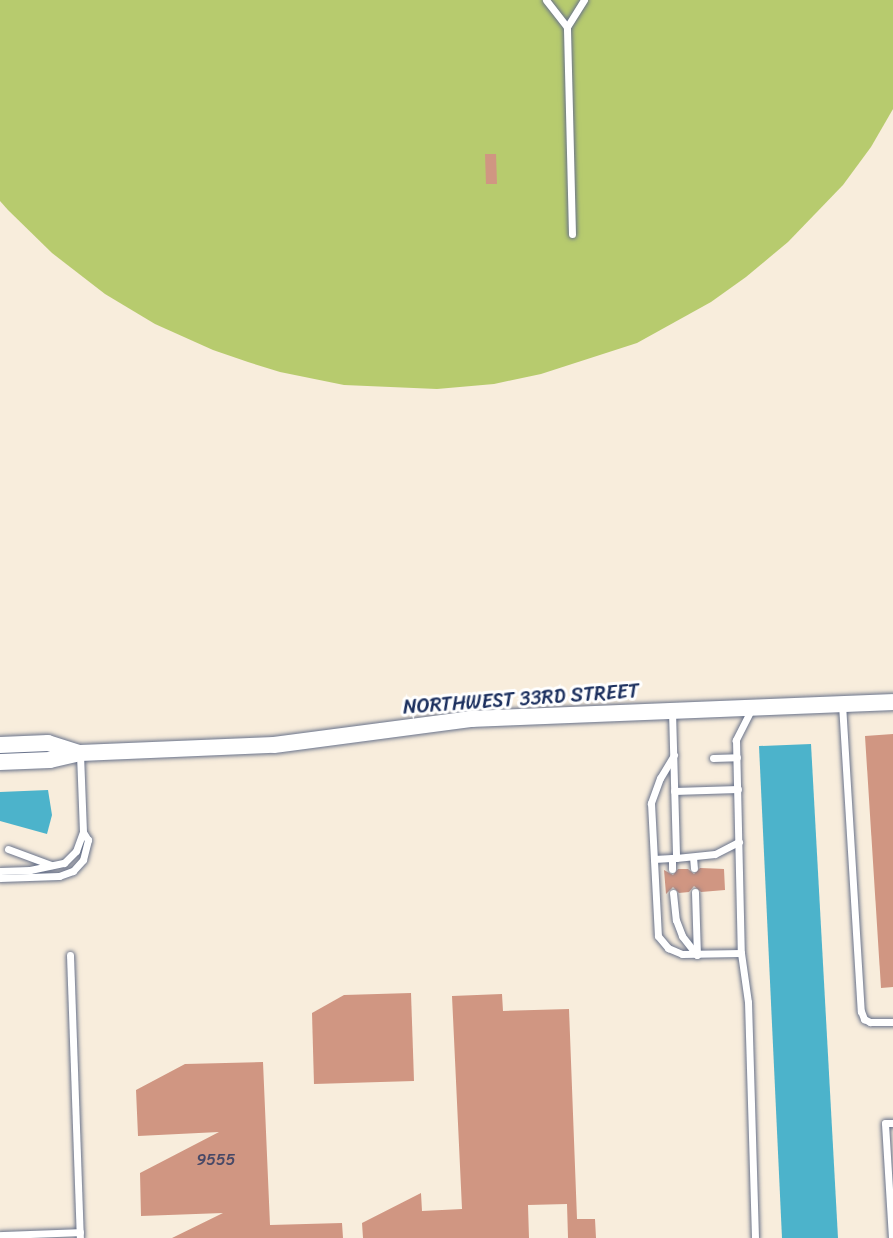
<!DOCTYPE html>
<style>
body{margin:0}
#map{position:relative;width:893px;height:1238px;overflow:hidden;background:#f8eddc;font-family:Sriracha,sans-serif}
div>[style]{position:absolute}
.green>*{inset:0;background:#b7cb6e}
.water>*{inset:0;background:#4cb3cb}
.building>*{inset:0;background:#d09682}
.roads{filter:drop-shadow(0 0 2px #68728a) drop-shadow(0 0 2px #68728a)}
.service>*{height:7px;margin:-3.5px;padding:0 3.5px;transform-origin:3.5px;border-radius:3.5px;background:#fff}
.tertiary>*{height:16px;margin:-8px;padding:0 8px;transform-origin:8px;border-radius:8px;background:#fff}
span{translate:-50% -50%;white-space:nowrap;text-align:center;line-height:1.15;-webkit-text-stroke:6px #fff;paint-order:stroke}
.number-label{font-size:16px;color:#484967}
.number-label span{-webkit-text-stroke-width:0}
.street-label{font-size:20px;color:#1b2f5e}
</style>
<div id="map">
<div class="green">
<div style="clip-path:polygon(0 0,893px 0,893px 109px,871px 147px,843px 185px,788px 242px,746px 277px,711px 302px,637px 343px,541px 374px,494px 384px,437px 389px,344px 385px,280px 372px,248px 362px,213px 350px,155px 324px,105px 294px,52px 253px,8px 210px,0 201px)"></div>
</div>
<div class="water">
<div style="clip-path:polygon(811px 744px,838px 1238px,782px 1238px,759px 746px)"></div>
<div style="clip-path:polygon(48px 790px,52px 815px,47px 834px,0 821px,0 792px)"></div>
</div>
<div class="building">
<div style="clip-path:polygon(485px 154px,496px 154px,497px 184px,486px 184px)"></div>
<div style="clip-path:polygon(893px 734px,893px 987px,881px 988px,865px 736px)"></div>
<div style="clip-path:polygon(700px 868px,724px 869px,725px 890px,701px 892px,694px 886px,689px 892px,679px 893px,673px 887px,666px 894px,664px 870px,673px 875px,678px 869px,688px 869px,694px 874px)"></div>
<div style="clip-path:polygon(411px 993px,414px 1081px,314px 1084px,312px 1013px,344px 995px)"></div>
<div style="clip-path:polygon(502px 994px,503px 1011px,569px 1009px,577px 1219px,595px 1219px,596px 1238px,568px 1238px,567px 1204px,528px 1205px,529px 1238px,363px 1238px,362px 1223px,421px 1193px,422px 1211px,462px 1209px,452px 996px)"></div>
<div style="clip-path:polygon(263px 1062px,270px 1225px,342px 1223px,343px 1238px,172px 1238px,223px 1213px,141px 1216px,140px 1173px,219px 1132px,138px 1136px,136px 1090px,185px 1064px)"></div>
</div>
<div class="roads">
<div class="service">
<div style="left:546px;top:0;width:34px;rotate:52deg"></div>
<div style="left:572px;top:234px;width:207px;rotate:-91.4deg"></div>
<div style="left:567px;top:27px;width:32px;rotate:-58deg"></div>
<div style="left:842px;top:704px;width:308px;rotate:86.5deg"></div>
<div style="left:861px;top:1011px;width:9px;rotate:69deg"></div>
<div style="left:864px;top:1019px;width:7px;rotate:27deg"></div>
<div style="left:870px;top:1022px;width:23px"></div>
<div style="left:751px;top:710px;width:34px;rotate:117deg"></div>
<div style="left:736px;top:740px;width:213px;rotate:88.7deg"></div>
<div style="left:741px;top:953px;width:49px;rotate:81.9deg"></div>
<div style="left:748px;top:1002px;width:236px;rotate:88.3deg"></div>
<div style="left:672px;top:711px;width:147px;rotate:88.4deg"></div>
<div style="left:676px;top:858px;width:39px;rotate:-6deg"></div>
<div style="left:715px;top:854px;width:27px;rotate:-27deg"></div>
<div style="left:674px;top:755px;width:27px;rotate:121deg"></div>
<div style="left:660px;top:778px;width:27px;rotate:110deg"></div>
<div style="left:651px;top:803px;width:133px;rotate:87deg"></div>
<div style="left:658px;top:936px;width:16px;rotate:50deg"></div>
<div style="left:668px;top:948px;width:15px;rotate:23deg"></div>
<div style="left:682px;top:954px;width:59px;rotate:-1deg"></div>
<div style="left:713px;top:758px;width:24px;rotate:-2deg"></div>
<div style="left:674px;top:791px;width:64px;rotate:-1.8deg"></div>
<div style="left:8px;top:849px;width:46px;rotate:20.4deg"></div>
<div style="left:693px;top:857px;width:11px;rotate:85deg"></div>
<div style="left:672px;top:858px;width:11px;rotate:90deg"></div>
<div style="left:654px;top:859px;width:22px;rotate:-3deg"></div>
<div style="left:0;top:871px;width:30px;rotate:-2deg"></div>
<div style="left:30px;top:870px;width:35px;rotate:-12deg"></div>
<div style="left:64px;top:863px;width:17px;rotate:-45deg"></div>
<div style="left:76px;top:851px;width:20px;rotate:-70deg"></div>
<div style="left:0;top:878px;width:59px;rotate:-1.9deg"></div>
<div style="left:59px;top:876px;width:15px;rotate:-20deg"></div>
<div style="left:73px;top:871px;width:15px;rotate:-48deg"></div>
<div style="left:83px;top:860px;width:21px;rotate:-76deg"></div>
<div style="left:88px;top:840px;width:9px;rotate:-122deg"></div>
<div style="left:83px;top:832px;width:79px;rotate:-92.2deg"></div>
<div style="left:695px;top:892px;width:63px;rotate:88.2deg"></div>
<div style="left:673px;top:893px;width:27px;rotate:84deg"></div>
<div style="left:676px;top:920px;width:17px;rotate:69deg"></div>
<div style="left:682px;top:936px;width:24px;rotate:52deg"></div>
<div style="left:70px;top:955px;width:283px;rotate:88deg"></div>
<div style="left:0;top:1235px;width:80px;rotate:-2.1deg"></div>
<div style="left:892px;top:1238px;width:115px;rotate:-93.5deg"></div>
<div style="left:885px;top:1123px;width:8px"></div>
</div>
<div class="tertiary">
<div style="left:0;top:745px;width:48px;rotate:-2.4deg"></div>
<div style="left:48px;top:743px;width:33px;rotate:18deg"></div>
<div style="left:0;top:762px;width:50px;rotate:-2.3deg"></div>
<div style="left:50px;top:760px;width:31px;rotate:-13deg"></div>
<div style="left:80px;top:753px;width:194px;rotate:-2.4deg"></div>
<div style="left:274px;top:745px;width:200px;rotate:-7.5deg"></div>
<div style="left:472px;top:719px;width:421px;rotate:-2.3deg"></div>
</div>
</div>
<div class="number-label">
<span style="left:216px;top:1160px">9555</span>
</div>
<div class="street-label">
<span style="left:521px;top:699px;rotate:-4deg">NORTHWEST 33RD STREET</span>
</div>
</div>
